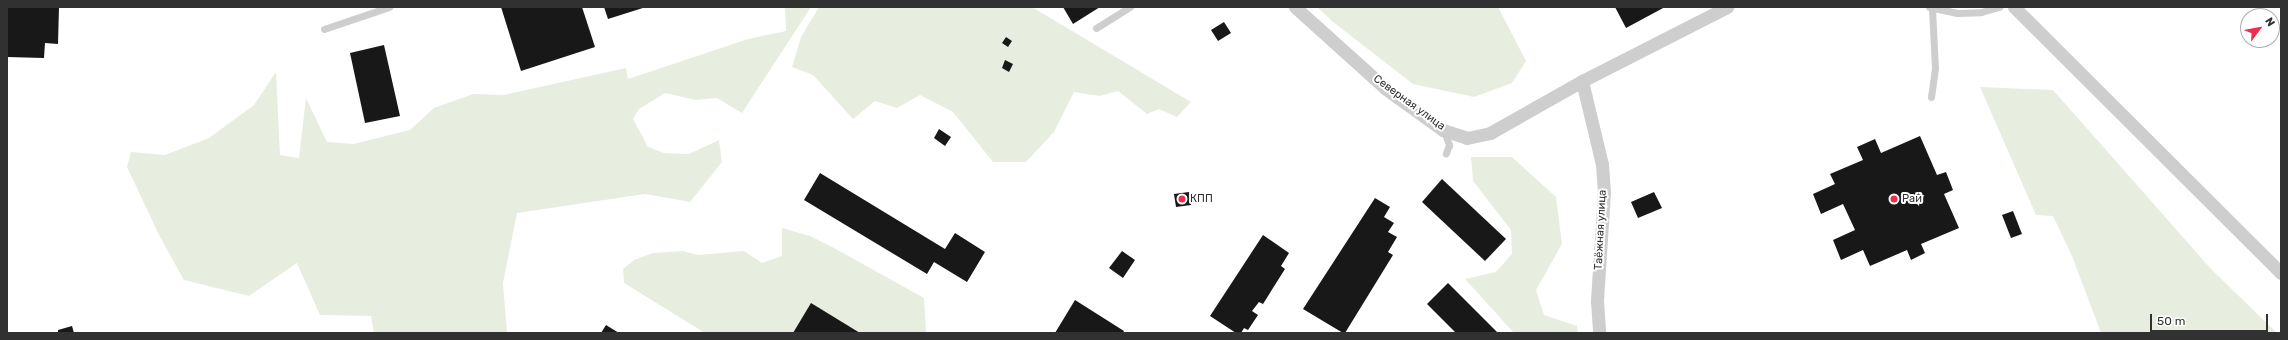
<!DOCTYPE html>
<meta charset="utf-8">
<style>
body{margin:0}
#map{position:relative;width:2288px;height:340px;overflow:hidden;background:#fff;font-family:Rubik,sans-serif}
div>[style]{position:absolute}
.green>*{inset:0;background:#e8eedf}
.building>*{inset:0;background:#181818}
.service>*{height:7px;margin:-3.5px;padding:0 3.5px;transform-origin:3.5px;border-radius:3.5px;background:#cecece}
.minor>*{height:13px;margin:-6.5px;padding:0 6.5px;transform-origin:6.5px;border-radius:6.5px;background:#cecece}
.dots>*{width:11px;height:11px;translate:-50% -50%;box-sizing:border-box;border:2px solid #fff;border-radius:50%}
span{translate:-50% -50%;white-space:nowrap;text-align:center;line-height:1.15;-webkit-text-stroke:4px #fff;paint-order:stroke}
.street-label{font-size:11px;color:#313131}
.poi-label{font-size:11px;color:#313131}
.left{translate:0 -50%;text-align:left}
.frame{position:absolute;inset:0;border:8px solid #313131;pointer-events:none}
.north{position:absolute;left:2240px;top:8px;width:40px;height:40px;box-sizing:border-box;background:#fff;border:1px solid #adadad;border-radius:50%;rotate:58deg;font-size:11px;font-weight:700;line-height:16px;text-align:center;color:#313131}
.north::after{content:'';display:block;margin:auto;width:14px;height:18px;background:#ec2e4f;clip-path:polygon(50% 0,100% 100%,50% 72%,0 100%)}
.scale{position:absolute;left:2150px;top:314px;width:118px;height:18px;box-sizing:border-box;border:2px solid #313131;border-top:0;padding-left:5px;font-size:12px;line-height:14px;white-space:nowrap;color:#313131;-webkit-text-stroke:3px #fff;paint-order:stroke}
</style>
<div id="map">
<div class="green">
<div style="clip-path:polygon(785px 7px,811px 7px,742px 113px,717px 98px,696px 100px,665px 93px,639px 109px,633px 119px,648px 147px,664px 153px,689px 154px,719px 140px,722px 162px,690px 202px,645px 194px,517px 213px,503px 283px,507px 333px,374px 333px,371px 316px,320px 315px,297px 263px,249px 296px,184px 280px,160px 237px,127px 167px,131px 152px,165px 155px,209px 138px,254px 105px,276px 72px,280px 155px,299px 158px,306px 98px,327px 142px,353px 144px,410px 130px,434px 108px,473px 94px,504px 95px,626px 68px,628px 79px,748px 39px,786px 31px)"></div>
<div style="clip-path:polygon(819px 7px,1032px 7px,1191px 102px,1177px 117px,1159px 109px,1147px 114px,1118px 91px,1100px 96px,1074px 92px,1054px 132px,1026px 162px,993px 162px,953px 112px,920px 95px,897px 108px,875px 101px,853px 119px,813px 75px,792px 67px,801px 37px)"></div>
<div style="clip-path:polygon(1317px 7px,1498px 7px,1526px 61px,1512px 83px,1474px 97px,1413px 84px,1333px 22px)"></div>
<div style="clip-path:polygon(1980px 87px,2053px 90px,2212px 270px,2277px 333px,2101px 333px,2072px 256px,2053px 216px,2036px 215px)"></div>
<div style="clip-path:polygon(1471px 157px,1512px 157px,1556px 197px,1562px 244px,1536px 290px,1544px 315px,1577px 326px,1578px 333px,1514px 333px,1465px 279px,1496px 272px,1512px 254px,1511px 230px,1473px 181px)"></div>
<div style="clip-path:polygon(782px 228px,810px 236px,834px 248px,924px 298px,926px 333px,705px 333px,624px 283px,623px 269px,634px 260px,653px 253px,683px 251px,698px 255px,744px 251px,762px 263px,782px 256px)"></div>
</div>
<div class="building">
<div style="clip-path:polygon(7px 7px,59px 7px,58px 44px,45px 43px,44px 58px,7px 57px)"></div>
<div style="clip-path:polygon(501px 7px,582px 7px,595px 47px,521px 71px)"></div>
<div style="clip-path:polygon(604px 7px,646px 7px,608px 19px)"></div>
<div style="clip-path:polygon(1063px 7px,1100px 7px,1073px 24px)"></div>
<div style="clip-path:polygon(1615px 7px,1665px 7px,1626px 28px)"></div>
<div style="clip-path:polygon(1224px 22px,1231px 33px,1218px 41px,1211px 30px)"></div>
<div style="clip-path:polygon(1006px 37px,1012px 41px,1008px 47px,1002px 43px)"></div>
<div style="clip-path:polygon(384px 45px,400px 116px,365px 123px,350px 53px)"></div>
<div style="clip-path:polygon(1005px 60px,1013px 64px,1009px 72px,1002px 68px)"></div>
<div style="clip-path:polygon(939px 129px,951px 137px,945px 146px,934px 138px)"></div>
<div style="clip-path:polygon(1920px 136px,1937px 175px,1946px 172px,1953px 190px,1944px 194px,1959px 228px,1921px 244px,1925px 253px,1911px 260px,1907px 250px,1870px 266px,1863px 250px,1841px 260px,1833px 240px,1855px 230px,1843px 204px,1821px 214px,1813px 194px,1835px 184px,1830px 174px,1863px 160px,1857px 147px,1875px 139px,1881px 153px)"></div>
<div style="clip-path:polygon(820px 173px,945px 249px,955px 233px,985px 252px,967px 282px,934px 262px,927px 274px,804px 200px)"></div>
<div style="clip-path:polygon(1442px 179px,1506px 239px,1485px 261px,1422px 202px)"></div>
<div style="clip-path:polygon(1189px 192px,1191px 205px,1176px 207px,1174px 194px)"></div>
<div style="clip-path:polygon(1654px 192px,1662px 208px,1638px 218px,1631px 202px)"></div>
<div style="clip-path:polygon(1375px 198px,1390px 207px,1384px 217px,1394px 223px,1388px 232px,1397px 237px,1388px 252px,1393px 255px,1345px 333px,1343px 333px,1303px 309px)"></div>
<div style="clip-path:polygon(2013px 211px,2022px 234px,2011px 238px,2002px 215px)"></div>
<div style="clip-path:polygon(1263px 235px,1289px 253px,1281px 266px,1285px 269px,1263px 304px,1259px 302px,1252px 311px,1258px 315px,1248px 330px,1244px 328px,1241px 333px,1236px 333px,1210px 316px)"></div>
<div style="clip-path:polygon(1122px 251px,1135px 260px,1123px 278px,1109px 268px)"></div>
<div style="clip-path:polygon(1448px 283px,1498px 333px,1456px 333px,1427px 304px)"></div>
<div style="clip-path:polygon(1075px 300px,1124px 331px,1123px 333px,1055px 333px)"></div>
<div style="clip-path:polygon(811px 303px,860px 333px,793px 333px)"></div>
<div style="clip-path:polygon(606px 325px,619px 333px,601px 333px)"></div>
<div style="clip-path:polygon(72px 326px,74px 333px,58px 333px,58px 330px)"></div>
</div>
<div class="service">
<div style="left:1929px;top:7px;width:29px;rotate:12deg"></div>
<div style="left:1957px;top:13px;width:24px;rotate:-2deg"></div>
<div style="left:1981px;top:12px;width:19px;rotate:-16deg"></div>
<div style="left:1096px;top:28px;width:40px;rotate:-32deg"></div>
<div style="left:324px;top:29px;width:69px;rotate:-18.7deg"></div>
<div style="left:1931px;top:97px;width:29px;rotate:-82deg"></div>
<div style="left:1935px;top:68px;width:59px;rotate:-92.9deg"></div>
<div style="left:1444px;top:131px;width:15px;rotate:70deg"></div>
<div style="left:1449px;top:145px;width:9px;rotate:111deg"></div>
</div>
<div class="minor">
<div style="left:1295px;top:7px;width:122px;rotate:42deg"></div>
<div style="left:1386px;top:89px;width:70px;rotate:35.7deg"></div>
<div style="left:1443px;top:130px;width:25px;rotate:18deg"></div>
<div style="left:1467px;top:138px;width:24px;rotate:-12deg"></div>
<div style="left:1490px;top:133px;width:106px;rotate:-29.5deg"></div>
<div style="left:1582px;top:81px;width:163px;rotate:-27deg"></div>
<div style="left:2014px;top:7px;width:377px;rotate:44.9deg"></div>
<div style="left:1582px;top:81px;width:85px;rotate:76.5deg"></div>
<div style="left:1602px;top:164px;width:28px;rotate:86deg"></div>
<div style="left:1604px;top:192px;width:109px;rotate:93.7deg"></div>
<div style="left:1597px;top:301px;width:32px;rotate:86deg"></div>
</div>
<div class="dots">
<div style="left:1182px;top:199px;background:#ec2e4f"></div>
<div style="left:1894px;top:199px;background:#ec2e4f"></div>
</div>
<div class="street-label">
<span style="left:1409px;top:103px;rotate:36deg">Северная улица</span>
<span style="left:1601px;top:230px;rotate:-87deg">Таёжная улица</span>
</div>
<div class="poi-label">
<span class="left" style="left:1190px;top:199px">КПП</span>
<span class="left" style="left:1902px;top:199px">Рай</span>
</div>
<div class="frame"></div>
<div class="north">N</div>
<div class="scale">50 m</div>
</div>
